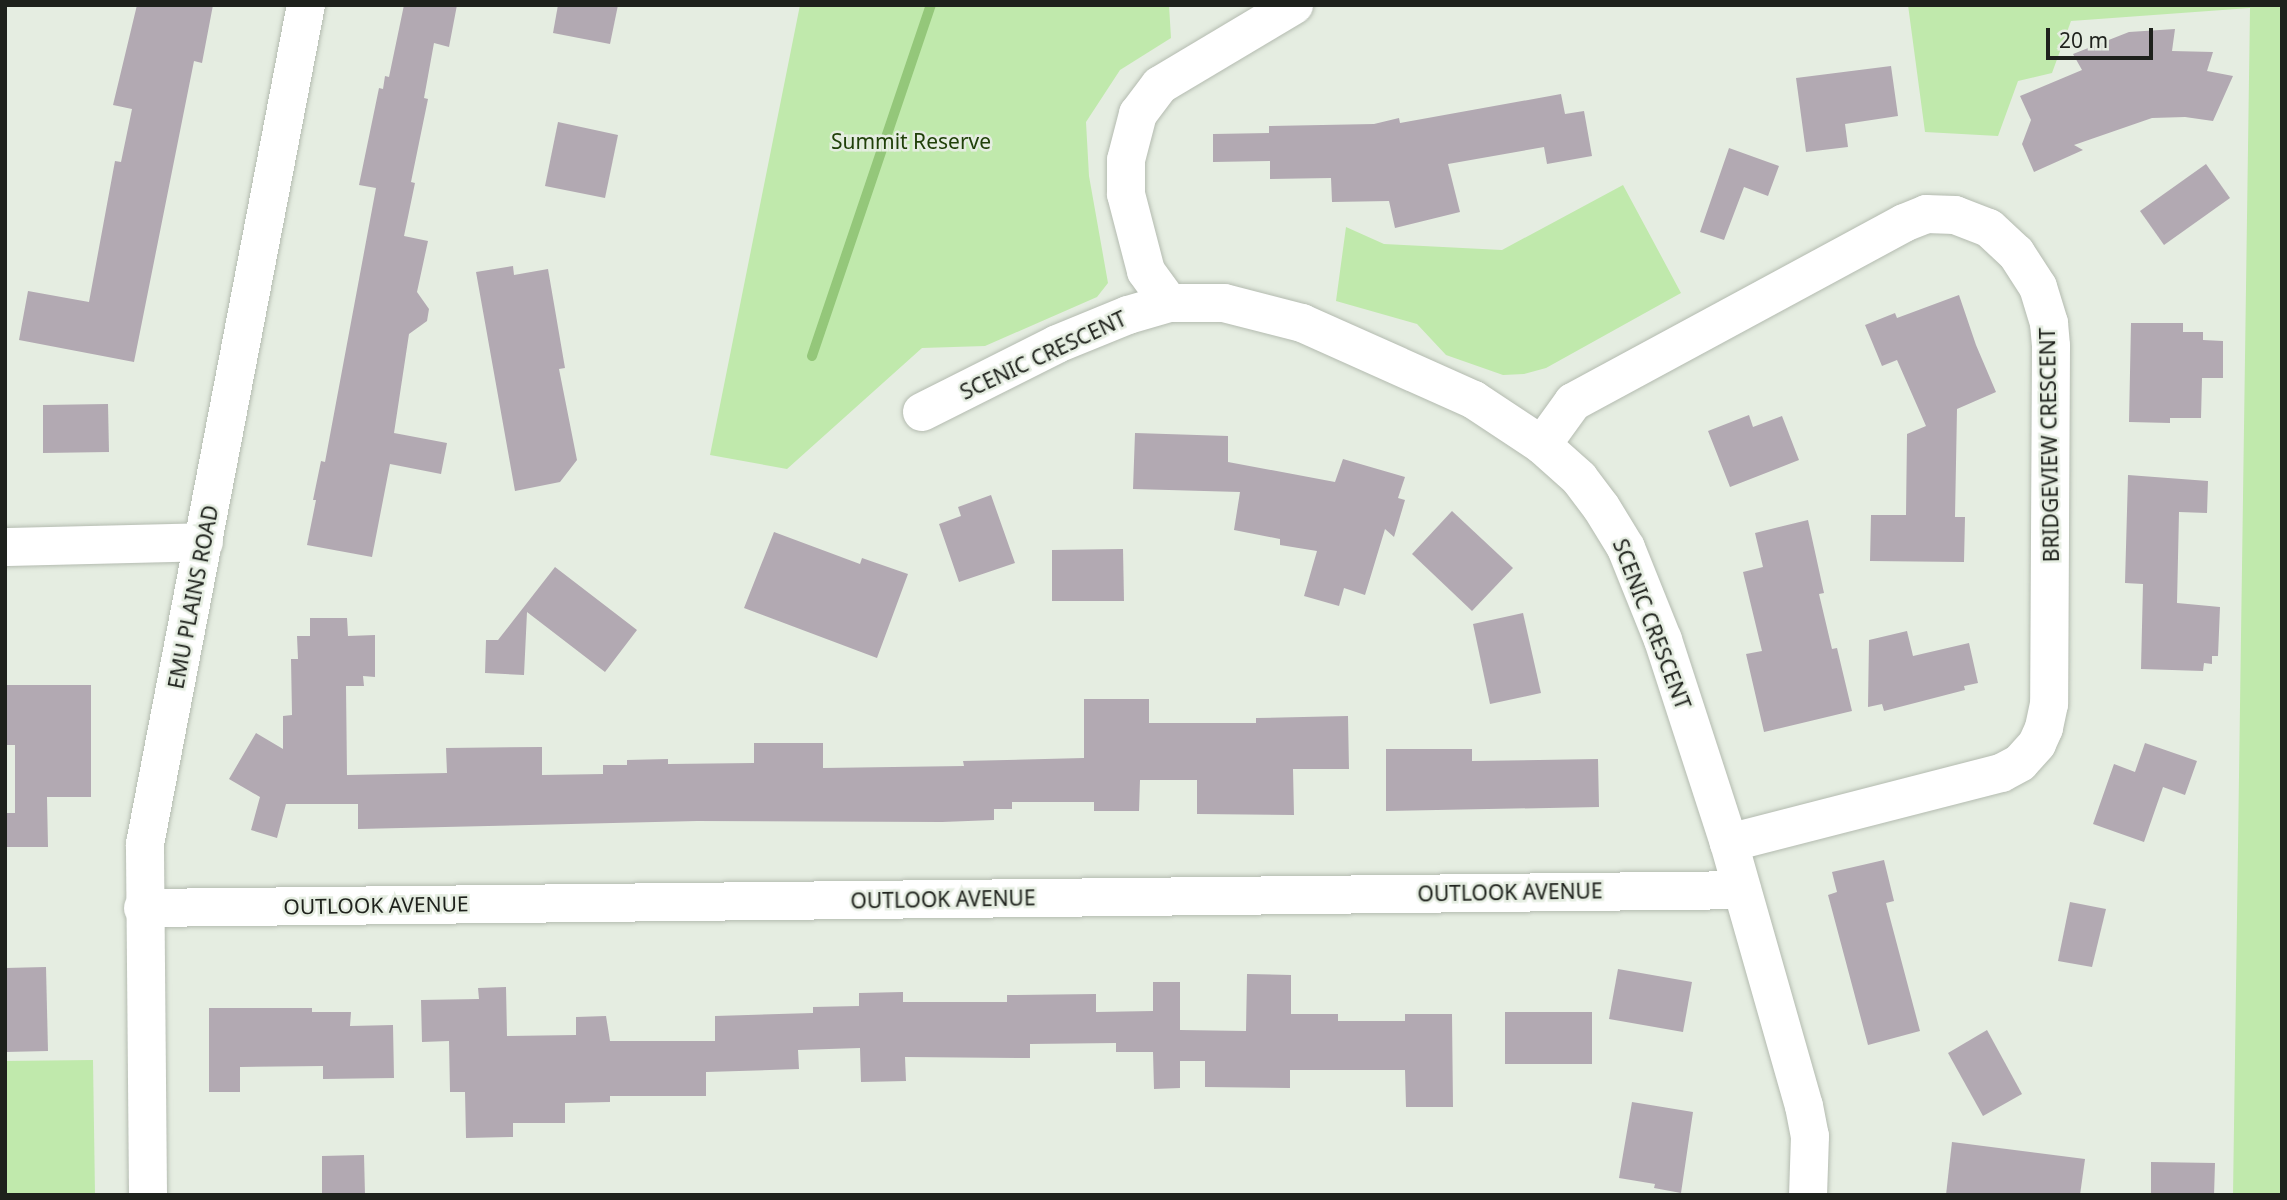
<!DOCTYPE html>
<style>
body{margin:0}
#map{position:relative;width:2287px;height:1200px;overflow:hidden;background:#e5ede1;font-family:"Noto Sans",sans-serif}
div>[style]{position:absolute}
.green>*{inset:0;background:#c0e9ac}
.stream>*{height:10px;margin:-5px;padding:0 5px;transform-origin:5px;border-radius:5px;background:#94c77a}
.building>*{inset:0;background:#b2a9b2}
.roads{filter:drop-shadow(0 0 2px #b4bbb0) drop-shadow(0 0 2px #b4bbb0)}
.minor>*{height:38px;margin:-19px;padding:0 19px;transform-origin:19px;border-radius:19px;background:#fff}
span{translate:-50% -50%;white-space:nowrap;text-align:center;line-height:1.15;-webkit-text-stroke:5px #e5ede1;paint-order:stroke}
.park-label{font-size:21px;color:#204009}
.street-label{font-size:21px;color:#1e211c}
.frame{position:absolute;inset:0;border:7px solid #1e211c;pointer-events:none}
.scale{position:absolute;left:2046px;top:28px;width:107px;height:32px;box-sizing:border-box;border:4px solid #1e211c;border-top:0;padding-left:9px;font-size:21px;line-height:24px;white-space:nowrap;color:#1e211c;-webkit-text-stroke:5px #e5ede1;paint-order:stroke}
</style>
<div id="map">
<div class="green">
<div style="clip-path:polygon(800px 5px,1169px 5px,1171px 38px,1120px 70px,1086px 122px,1089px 176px,1108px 283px,1097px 297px,985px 346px,922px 348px,787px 469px,710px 455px)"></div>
<div style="clip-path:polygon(1908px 5px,2282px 5px,2282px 1195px,2233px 1195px,2250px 8px,2071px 21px,2052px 73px,2018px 81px,1998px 136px,1925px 132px)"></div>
<div style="clip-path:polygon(1623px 185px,1681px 293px,1546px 368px,1524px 374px,1503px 375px,1446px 355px,1417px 324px,1336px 301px,1346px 227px,1384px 244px,1502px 250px)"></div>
<div style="clip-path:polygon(93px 1060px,95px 1195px,5px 1195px,5px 1061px)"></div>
</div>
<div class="stream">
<div style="left:812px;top:356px;width:371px;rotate:-71.3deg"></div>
</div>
<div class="building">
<div style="clip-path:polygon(137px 5px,213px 5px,202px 63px,194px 61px,134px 362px,19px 340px,28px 291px,89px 302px,115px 161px,121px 162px,132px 109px,113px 105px)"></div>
<div style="clip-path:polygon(404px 5px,457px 5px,449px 47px,434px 43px,424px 98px,428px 99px,411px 182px,415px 183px,404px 236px,428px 241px,417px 292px,429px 309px,427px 321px,409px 334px,394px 433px,447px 443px,441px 474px,390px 464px,372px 557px,307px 545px,316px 500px,313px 500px,321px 461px,325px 462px,376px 188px,359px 185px,379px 88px,383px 89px,385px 76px,389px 77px)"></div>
<div style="clip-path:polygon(558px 5px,618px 5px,610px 44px,553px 33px)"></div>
<div style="clip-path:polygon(2175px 29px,2172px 51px,2213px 52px,2207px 71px,2233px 76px,2213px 121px,2185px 117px,2152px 118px,2074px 145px,2083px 150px,2034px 172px,2022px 144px,2031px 120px,2020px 96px,2082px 70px,2073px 54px,2129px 32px)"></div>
<div style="clip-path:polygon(1891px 66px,1898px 116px,1845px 124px,1848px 147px,1806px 152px,1796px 78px)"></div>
<div style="clip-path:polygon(1561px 94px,1565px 114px,1584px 111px,1592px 156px,1547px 164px,1544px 147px,1448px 164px,1460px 212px,1395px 228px,1389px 201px,1332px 202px,1331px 178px,1270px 179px,1270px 161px,1213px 162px,1213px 134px,1269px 133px,1269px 126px,1374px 124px,1399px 118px,1400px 123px)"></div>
<div style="clip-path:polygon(558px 122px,618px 135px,605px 198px,545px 186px)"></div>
<div style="clip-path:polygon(1729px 148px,1779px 166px,1768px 196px,1744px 187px,1724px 240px,1700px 232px)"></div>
<div style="clip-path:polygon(2206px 164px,2230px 198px,2164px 245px,2140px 211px)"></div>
<div style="clip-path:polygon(513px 266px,514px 275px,548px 269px,565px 368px,559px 369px,577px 460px,560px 482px,515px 491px,476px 272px)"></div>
<div style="clip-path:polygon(1959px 295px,1976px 345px,1996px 392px,1957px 409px,1955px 517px,1965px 517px,1964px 562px,1870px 561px,1871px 515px,1906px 515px,1907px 434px,1926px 426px,1897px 360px,1882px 366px,1865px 325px,1895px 313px,1897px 318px)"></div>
<div style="clip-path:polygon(2131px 323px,2183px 323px,2183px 332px,2203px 332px,2203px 340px,2223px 341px,2223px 378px,2202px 378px,2201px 418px,2170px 418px,2170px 423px,2129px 422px)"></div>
<div style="clip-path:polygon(108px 404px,109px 452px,43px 453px,43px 405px)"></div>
<div style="clip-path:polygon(1749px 415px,1753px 427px,1782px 416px,1799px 460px,1730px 487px,1708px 431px)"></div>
<div style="clip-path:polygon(1135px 433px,1228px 436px,1228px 462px,1335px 482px,1343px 459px,1405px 477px,1398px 498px,1405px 500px,1394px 537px,1385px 529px,1365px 595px,1344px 588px,1339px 606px,1304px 596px,1317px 551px,1280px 545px,1280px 539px,1234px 530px,1240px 492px,1133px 489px)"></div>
<div style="clip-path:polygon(2128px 475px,2208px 481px,2207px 513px,2179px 512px,2177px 603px,2220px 607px,2218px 656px,2212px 656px,2212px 664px,2204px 663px,2203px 671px,2141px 669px,2143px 584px,2125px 583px)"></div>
<div style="clip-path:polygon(991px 495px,1015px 563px,959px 582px,939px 524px,961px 516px,958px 507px)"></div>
<div style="clip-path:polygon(1452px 511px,1513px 568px,1472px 611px,1412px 554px)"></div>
<div style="clip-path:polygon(1808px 520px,1824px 593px,1819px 594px,1832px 649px,1837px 648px,1852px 711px,1764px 732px,1746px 654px,1762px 651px,1743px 572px,1763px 567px,1755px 533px)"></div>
<div style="clip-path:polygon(774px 532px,860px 564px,862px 558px,908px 574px,877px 658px,744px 608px)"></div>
<div style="clip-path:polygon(1123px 549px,1124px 601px,1052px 601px,1052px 550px)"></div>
<div style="clip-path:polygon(555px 567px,637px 630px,605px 672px,527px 612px,524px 675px,485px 673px,486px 640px,498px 640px)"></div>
<div style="clip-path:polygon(1523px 613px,1541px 693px,1490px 704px,1473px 624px)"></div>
<div style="clip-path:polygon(310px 618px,347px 618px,348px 636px,375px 635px,375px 677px,363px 676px,364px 686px,346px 686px,347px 775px,447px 773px,446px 748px,542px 747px,542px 775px,603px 774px,603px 765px,627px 765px,627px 760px,668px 759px,668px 764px,754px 763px,754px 743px,823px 743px,823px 768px,964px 766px,963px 761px,1084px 758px,1084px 699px,1149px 699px,1149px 723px,1256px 723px,1256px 718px,1348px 716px,1349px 769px,1293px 769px,1294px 815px,1197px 814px,1197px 780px,1140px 780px,1139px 811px,1094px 811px,1094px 802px,1012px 802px,1012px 809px,994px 809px,994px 820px,942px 822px,697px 821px,358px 829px,358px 804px,286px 804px,277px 838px,251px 830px,260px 797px,229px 779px,256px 733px,283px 749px,283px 716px,292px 715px,291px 659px,298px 659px,297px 636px,310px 636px)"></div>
<div style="clip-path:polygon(1907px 631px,1913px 656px,1969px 643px,1978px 683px,1964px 686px,1965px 690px,1884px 711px,1882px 704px,1868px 707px,1869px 640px)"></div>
<div style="clip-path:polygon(5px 685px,91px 685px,91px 797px,47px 797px,48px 847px,5px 847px,5px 813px,15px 813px,15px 745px,5px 745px)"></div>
<div style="clip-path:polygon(2145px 743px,2197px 761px,2185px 795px,2163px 787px,2144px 842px,2093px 824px,2114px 764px,2135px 772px)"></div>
<div style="clip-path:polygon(1386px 749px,1472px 749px,1472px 761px,1598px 759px,1599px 807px,1386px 811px)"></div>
<div style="clip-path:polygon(1884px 860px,1894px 901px,1886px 903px,1920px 1031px,1868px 1045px,1828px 895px,1837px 892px,1832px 872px)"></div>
<div style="clip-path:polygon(2070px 902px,2106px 909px,2092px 967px,2058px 961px)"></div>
<div style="clip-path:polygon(46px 967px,48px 1051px,5px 1052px,5px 968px)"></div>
<div style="clip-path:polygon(1618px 969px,1692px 982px,1683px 1032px,1609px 1019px)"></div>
<div style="clip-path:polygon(1247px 974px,1291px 975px,1291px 1014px,1338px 1014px,1338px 1021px,1405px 1021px,1405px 1014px,1452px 1014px,1453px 1107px,1406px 1107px,1405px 1070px,1290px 1070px,1290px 1088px,1205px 1087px,1205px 1061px,1180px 1061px,1180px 1088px,1154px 1089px,1153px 1052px,1116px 1052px,1116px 1043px,1030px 1044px,1030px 1058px,905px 1057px,906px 1081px,861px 1082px,860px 1048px,798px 1050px,799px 1069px,706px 1072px,706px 1096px,610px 1096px,610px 1102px,565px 1103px,565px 1123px,513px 1123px,513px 1137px,466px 1138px,465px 1092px,450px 1092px,449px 1041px,422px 1042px,421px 1000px,479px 999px,478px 988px,506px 987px,507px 1036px,576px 1035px,576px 1017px,606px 1016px,610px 1041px,715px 1041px,715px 1016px,813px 1013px,813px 1007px,859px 1006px,859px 993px,903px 992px,903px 1002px,1007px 1002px,1007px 995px,1096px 994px,1096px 1012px,1153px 1011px,1153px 982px,1180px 982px,1180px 1030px,1246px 1031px)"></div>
<div style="clip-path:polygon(209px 1008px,312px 1008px,312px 1012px,351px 1012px,350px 1026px,393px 1025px,394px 1078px,323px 1079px,323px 1066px,240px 1067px,240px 1092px,209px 1092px)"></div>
<div style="clip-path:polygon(1505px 1012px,1592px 1012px,1592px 1064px,1505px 1064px)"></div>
<div style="clip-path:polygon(1987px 1030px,2022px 1094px,1983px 1116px,1948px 1053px)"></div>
<div style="clip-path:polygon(1632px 1102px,1693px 1112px,1681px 1193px,1654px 1188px,1655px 1184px,1619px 1178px)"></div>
<div style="clip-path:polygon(1952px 1142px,2085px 1159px,2080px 1195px,1946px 1195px)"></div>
<div style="clip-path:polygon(364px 1155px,365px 1195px,322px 1195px,322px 1156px)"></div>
<div style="clip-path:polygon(2151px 1162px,2215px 1163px,2214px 1195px,2151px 1195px)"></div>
</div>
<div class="roads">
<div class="minor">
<div style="left:1169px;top:303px;width:39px;rotate:-126deg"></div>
<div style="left:1146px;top:271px;width:80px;rotate:-104.6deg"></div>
<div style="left:1126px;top:194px;width:34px;rotate:-90deg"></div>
<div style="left:1126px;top:160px;width:48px;rotate:-75.4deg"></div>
<div style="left:1138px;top:114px;width:36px;rotate:-53deg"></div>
<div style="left:1160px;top:85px;width:156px;rotate:-30.8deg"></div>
<div style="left:922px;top:412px;width:151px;rotate:-26.7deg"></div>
<div style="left:1057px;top:344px;width:77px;rotate:-22.2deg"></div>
<div style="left:1128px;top:315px;width:43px;rotate:-16.3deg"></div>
<div style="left:1169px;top:303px;width:55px"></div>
<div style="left:1224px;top:303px;width:81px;rotate:14.4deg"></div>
<div style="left:1302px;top:323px;width:188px;rotate:24.1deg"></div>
<div style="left:1474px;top:400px;width:82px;rotate:33.5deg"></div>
<div style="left:1542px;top:445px;width:50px;rotate:41.7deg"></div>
<div style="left:1579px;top:478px;width:36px;rotate:53deg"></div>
<div style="left:1601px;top:507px;width:48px;rotate:58.6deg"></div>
<div style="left:1626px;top:548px;width:99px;rotate:68.1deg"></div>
<div style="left:1663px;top:640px;width:213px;rotate:72deg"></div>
<div style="left:1729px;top:843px;width:273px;rotate:74.1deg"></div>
<div style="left:1804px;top:1106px;width:31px;rotate:79deg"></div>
<div style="left:1810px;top:1136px;width:59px;rotate:91.9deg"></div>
<div style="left:1542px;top:445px;width:53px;rotate:-54.2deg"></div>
<div style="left:1573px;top:402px;width:376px;rotate:-28.4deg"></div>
<div style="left:1904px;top:223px;width:24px;rotate:-22deg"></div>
<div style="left:1926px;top:214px;width:29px;rotate:2deg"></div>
<div style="left:1955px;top:215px;width:36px;rotate:21deg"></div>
<div style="left:1989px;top:228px;width:37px;rotate:43deg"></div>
<div style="left:2016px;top:253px;width:40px;rotate:57.1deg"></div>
<div style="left:2038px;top:287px;width:38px;rotate:73deg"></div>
<div style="left:2049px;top:323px;width:23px;rotate:85deg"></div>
<div style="left:2051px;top:346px;width:358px;rotate:90.3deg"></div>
<div style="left:2049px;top:704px;width:25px;rotate:102deg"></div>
<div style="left:2044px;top:728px;width:17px;rotate:114deg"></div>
<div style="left:2037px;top:744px;width:25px;rotate:132deg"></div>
<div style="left:2020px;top:763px;width:21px;rotate:152deg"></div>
<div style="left:2001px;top:773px;width:281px;rotate:165.6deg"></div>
<div style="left:5px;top:547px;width:199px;rotate:-1.4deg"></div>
<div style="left:143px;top:908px;width:1599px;rotate:-0.64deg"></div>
<div style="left:148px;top:1195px;width:351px;rotate:-90.5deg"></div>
<div style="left:145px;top:844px;width:854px;rotate:-79.14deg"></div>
</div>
</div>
<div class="park-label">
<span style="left:911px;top:141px">Summit Reserve</span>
</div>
<div class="street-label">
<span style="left:1043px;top:355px;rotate:-25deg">SCENIC CRESCENT</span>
<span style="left:2049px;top:445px;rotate:-91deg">BRIDGEVIEW CRESCENT</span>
<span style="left:193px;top:597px;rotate:-79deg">EMU PLAINS ROAD</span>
<span style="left:1652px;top:624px;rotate:69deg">SCENIC CRESCENT</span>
<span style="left:1510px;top:892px;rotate:-1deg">OUTLOOK AVENUE</span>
<span style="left:943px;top:899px;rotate:-1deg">OUTLOOK AVENUE</span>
<span style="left:376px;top:905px;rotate:-1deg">OUTLOOK AVENUE</span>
</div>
<div class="frame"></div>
<div class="scale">20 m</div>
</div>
